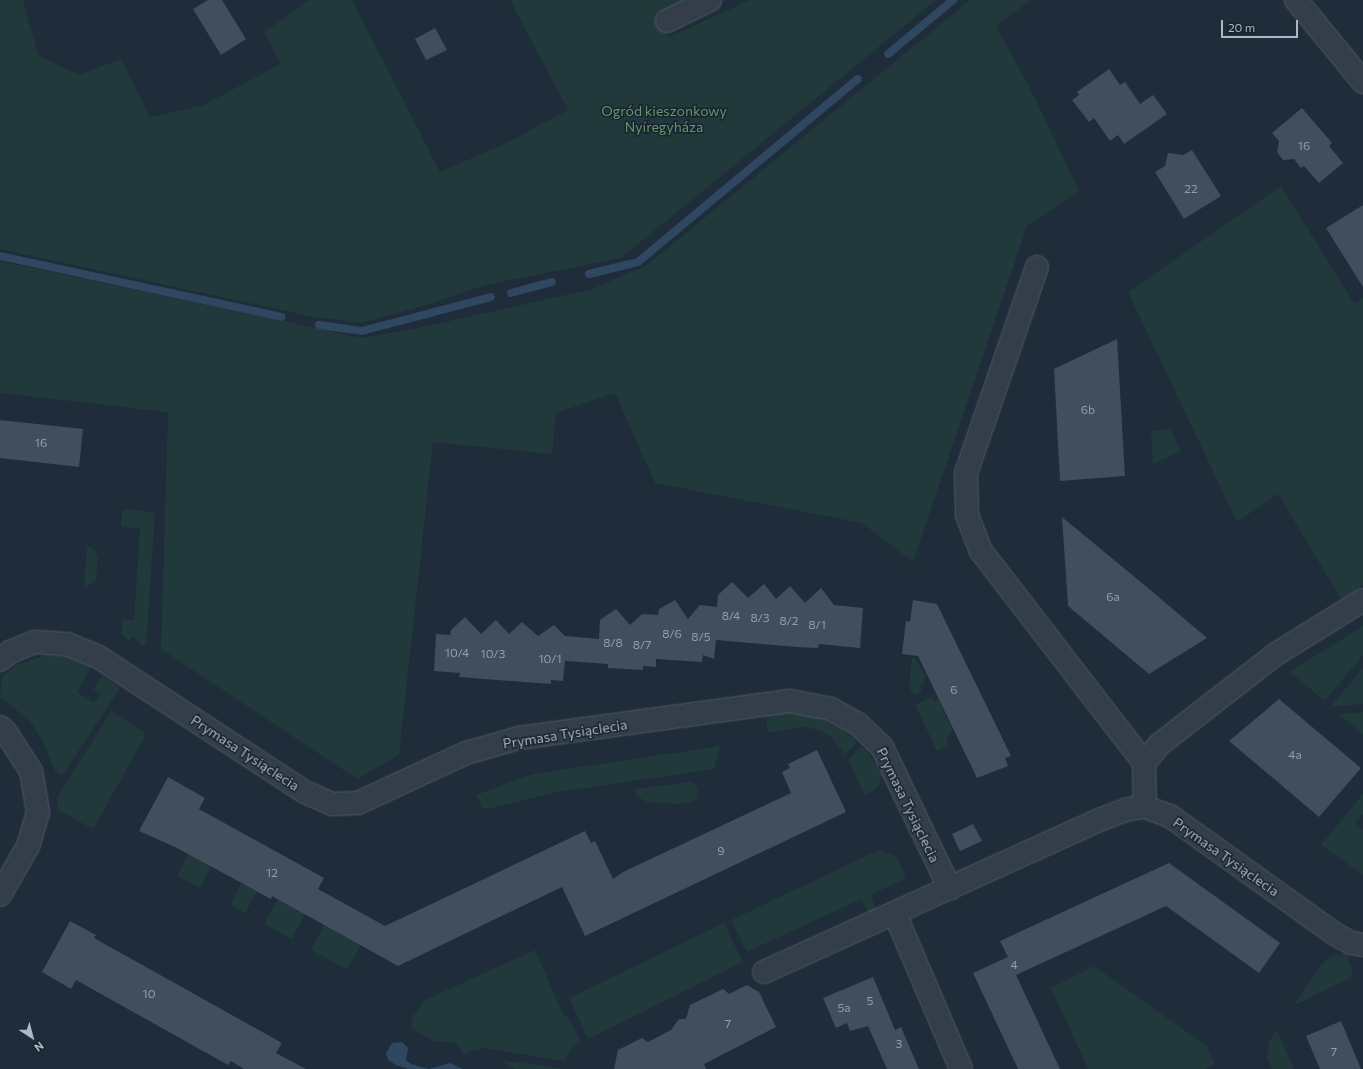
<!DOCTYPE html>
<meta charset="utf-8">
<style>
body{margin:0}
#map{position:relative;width:1363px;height:1069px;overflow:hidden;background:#1f2c39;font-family:Commissioner,sans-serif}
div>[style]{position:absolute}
.green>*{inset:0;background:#21393a}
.water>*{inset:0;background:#2f4760}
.stream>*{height:8px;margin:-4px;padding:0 4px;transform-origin:4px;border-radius:4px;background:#2f4760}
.building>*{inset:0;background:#404e5e}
.roads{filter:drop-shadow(0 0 1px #505b67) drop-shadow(0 0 1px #505b67)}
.minor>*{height:22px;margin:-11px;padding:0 11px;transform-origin:11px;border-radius:11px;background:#333e4a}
span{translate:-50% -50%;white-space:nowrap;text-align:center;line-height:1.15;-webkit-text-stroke:3px #18232e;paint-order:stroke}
.number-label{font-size:12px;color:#929eac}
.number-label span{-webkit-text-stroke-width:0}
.park-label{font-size:14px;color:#63986c}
.street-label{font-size:14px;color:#adb8c6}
.north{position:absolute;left:12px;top:1017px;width:40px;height:40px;-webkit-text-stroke:3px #18232e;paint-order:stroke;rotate:144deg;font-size:11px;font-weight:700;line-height:16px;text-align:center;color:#adb8c6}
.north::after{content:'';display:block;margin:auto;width:14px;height:18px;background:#adb8c6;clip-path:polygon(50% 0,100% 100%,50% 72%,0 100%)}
.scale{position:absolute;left:1221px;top:20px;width:77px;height:18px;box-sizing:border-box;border:2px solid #adb8c6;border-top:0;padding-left:5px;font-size:12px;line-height:14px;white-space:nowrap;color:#adb8c6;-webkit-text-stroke:3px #18232e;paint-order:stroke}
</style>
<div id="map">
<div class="green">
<div style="clip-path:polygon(0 0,23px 0,38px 55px,79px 75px,121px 59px,150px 117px,201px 106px,281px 64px,264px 32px,310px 0,352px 0,440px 172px,506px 143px,568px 110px,510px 0,684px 0,658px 14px,669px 37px,750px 0,936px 0,621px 258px,485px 285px,430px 304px,360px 323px,314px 317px,0 249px)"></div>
<div style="clip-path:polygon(970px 0,1031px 0,996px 26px,1035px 98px,1079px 191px,1027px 226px,913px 562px,862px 523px,655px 483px,615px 393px,556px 413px,552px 454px,433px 442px,399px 755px,357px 779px,161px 649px,168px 412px,0 393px,0 261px,362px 338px,423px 327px,592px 289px,647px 265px)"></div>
<div style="clip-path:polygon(1281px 186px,1354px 303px,1363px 298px,1363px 585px,1341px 599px,1278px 494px,1237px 522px,1128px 292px)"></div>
<div style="clip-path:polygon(1170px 429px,1181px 451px,1153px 464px,1151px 431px)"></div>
<div style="clip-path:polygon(125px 509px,153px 512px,155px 516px,146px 644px,139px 650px,143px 646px,133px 636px,129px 641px,121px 634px,123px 620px,134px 620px,140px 529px,121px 527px,122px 511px)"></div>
<div style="clip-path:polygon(87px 546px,94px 549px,98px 557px,96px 582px,84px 587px)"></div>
<div style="clip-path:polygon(1363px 626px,1363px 655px,1325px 701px,1289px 672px)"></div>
<div style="clip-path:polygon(46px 655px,70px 657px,91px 666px,77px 692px,94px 703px,100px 694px,93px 689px,103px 676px,120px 688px,62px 776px,55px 771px,42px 740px,30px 721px,0 697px,2px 677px,16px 665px)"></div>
<div style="clip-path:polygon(912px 657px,915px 658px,927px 678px,923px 680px,925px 683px,920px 686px,922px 691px,914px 696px,909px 687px)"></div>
<div style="clip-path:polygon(1363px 668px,1363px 704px,1330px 707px)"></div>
<div style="clip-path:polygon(932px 697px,934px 701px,938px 699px,953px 731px,946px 740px,948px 745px,937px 751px,915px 705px)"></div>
<div style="clip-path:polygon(111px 711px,144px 732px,145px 736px,95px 826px,91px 828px,58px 810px,57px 798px)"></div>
<div style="clip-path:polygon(781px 712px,821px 718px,841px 729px,857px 742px,845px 755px,831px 737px,819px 730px,803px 727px,768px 733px,766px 719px,769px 714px)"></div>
<div style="clip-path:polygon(1363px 712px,1363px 734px,1339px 714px)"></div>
<div style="clip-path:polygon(720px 746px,714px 769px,558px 792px,489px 809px,482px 808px,476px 795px,533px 774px)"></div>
<div style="clip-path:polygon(861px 746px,870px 755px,882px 776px,878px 787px,865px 796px,848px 760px)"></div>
<div style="clip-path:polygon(692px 782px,698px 788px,697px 797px,692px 802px,678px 804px,647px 802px,638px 797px,633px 789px)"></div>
<div style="clip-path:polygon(1363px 794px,1363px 814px,1355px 823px,1363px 830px,1363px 875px,1321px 845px)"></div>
<div style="clip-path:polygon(879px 850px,897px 857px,906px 878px,870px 895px,877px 910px,869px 914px,861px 899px,747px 952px,731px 920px)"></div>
<div style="clip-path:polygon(189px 853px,212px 865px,200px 888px,177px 876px)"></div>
<div style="clip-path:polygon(243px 880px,259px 889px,245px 913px,230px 905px)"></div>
<div style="clip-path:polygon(278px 899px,305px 914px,292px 939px,264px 924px)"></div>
<div style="clip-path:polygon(724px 923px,743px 962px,588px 1039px,569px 998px)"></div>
<div style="clip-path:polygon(324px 925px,361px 945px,347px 970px,311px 950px)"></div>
<div style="clip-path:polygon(535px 950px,563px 1014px,567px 1016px,581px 1042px,574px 1045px,564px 1061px,485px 1048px,463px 1054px,456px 1043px,434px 1041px,412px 1029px,411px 1019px,425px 1000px)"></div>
<div style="clip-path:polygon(1346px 953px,1353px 972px,1350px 978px,1293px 1006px,1321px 965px,1330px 957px)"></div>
<div style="clip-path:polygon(1094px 966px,1207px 1046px,1215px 1064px,1205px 1069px,1088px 1069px,1051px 988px)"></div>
<div style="clip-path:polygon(1277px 1030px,1293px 1067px,1293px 1069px,1272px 1069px,1266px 1055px,1269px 1053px,1268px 1043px)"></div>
<div style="clip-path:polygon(501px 1060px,560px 1068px,561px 1069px,514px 1069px)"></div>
</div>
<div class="water">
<div style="clip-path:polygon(402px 1042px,408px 1048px,406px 1060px,411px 1064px,429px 1069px,450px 1063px,463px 1069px,408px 1069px,396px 1065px,388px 1060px,386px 1053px,392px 1043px)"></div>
</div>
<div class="stream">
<div style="left:888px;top:54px;width:85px;rotate:-39.7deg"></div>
<div style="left:0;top:256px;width:288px;rotate:12.2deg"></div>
<div style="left:589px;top:274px;width:50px;rotate:-13.8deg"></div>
<div style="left:638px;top:262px;width:286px;rotate:-39.8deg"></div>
<div style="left:511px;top:293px;width:42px;rotate:-15deg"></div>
<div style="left:319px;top:325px;width:43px;rotate:7.9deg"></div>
<div style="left:362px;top:331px;width:133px;rotate:-14.8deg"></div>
</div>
<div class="building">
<div style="clip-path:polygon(208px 0,222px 0,246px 39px,221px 55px,193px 9px)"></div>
<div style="clip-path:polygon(435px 28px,447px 50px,426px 60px,415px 39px)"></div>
<div style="clip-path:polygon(1109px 69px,1120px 85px,1125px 82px,1140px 104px,1153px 95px,1167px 114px,1124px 144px,1118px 135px,1110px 141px,1094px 118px,1089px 122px,1072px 100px,1079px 95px,1077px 92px)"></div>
<div style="clip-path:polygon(1302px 108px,1332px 143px,1329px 146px,1343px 163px,1319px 183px,1304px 166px,1301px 168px,1294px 159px,1283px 160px,1277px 152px,1279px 141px,1272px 133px)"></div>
<div style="clip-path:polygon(1192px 150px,1221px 196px,1184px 219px,1155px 172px,1165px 166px,1168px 153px,1183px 155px)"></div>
<div style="clip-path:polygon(1363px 205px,1363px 287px,1326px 228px)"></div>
<div style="clip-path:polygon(1117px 339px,1125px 476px,1060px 481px,1054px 369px)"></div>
<div style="clip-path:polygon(0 420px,83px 429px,79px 467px,0 458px)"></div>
<div style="clip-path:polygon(1062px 517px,1148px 588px,1207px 638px,1149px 674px,1068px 606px)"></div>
<div style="clip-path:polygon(732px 582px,748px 598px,764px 584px,776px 599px,790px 586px,805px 603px,821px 588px,834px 605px,863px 608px,860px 648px,819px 644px,818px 648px,797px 647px,716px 640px,714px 659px,703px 655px,702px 662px,656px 659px,656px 667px,643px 666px,643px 670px,608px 668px,608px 664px,565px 661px,563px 681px,551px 680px,551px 684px,459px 677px,460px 673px,434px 671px,436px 634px,450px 635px,451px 630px,465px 617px,481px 634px,496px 620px,509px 634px,522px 622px,538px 636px,554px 625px,565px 636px,599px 639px,600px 620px,616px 609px,630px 625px,642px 614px,658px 615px,659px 609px,675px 600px,688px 619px,700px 605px,717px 607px,718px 595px)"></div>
<div style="clip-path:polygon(913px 600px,937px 604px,1011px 756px,1005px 758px,1008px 766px,977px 778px,918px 656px,902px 654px,906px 621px,910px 622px)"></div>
<div style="clip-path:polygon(1279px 699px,1361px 768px,1319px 817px,1229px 741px)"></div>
<div style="clip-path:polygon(817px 750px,846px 812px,585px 936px,562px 887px,398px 966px,272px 896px,271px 899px,177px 848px,139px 831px,168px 777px,205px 798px,199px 809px,324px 878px,318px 889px,385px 926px,585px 831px,591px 843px,595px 841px,613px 879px,623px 872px,791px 793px,782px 772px,790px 768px,788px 764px)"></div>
<div style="clip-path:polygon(973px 824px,982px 841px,960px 851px,952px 834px)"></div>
<div style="clip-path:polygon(1169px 863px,1280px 943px,1259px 973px,1166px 906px,1016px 975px,1060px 1069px,1018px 1069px,973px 973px,1008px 957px,1000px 941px)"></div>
<div style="clip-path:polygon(70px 921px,96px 935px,94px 938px,282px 1043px,276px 1053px,306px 1069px,244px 1069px,231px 1061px,228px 1065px,76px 980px,71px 989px,42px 972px)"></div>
<div style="clip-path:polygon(873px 977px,895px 1030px,901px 1027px,919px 1069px,887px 1069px,868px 1026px,850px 1031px,847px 1023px,836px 1028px,823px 998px)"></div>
<div style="clip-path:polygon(747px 985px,759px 992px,776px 1027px,704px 1064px,706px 1069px,614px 1069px,618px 1050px,642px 1038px,648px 1042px,671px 1030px,679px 1019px,686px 1019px,690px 1005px,723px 989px,729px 994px)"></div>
<div style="clip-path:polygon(1341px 1021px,1361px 1069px,1320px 1069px,1306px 1036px)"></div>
</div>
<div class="roads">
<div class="minor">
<div style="left:1296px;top:0;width:106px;rotate:50.7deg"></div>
<div style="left:667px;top:21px;width:48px;rotate:-26deg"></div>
<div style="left:1037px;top:267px;width:218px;rotate:109deg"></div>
<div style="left:966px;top:473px;width:42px;rotate:88.6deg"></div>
<div style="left:967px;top:515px;width:39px;rotate:69deg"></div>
<div style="left:981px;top:551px;width:267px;rotate:52.4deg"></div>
<div style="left:1144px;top:763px;width:44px;rotate:88.7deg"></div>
<div style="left:0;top:660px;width:13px;rotate:-39deg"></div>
<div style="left:10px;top:652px;width:27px;rotate:-22deg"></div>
<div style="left:35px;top:642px;width:32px;rotate:4deg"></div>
<div style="left:67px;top:644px;width:32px;rotate:22deg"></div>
<div style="left:97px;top:656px;width:249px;rotate:33.2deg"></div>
<div style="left:305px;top:792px;width:30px;rotate:24deg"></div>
<div style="left:332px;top:804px;width:26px;rotate:-2deg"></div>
<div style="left:358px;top:803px;width:119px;rotate:-24.8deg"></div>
<div style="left:466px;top:753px;width:55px;rotate:-15.8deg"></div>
<div style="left:519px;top:738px;width:274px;rotate:-7.8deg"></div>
<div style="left:790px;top:701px;width:42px;rotate:11deg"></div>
<div style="left:831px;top:709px;width:31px;rotate:29deg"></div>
<div style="left:858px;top:724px;width:33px;rotate:44deg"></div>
<div style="left:882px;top:747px;width:157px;rotate:64.4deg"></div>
<div style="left:0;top:727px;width:6px;rotate:39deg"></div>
<div style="left:5px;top:731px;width:48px;rotate:57deg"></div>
<div style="left:31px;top:771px;width:42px;rotate:80.3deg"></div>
<div style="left:38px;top:812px;width:35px;rotate:106deg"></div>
<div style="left:28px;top:846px;width:56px;rotate:119.7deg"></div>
<div style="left:1144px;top:763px;width:25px;rotate:-50deg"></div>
<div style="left:1160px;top:744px;width:147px;rotate:-37.8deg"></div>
<div style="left:1276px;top:654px;width:102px;rotate:-31.8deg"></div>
<div style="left:895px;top:914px;width:168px;rotate:66.9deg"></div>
<div style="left:764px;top:972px;width:371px;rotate:-24.4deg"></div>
<div style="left:1102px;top:819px;width:28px;rotate:-21deg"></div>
<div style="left:1128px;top:809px;width:17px;rotate:-7deg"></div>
<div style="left:1145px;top:807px;width:27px;rotate:20deg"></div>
<div style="left:1170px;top:816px;width:203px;rotate:35.6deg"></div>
<div style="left:1335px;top:934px;width:18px;rotate:29deg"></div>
<div style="left:1351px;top:943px;width:12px;rotate:9deg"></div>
</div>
</div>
<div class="number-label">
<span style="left:1304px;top:146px">16</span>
<span style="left:1191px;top:189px">22</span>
<span style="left:1088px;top:410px">6b</span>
<span style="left:41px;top:443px">16</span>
<span style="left:1113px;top:597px">6a</span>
<span style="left:731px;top:616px">8/4</span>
<span style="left:760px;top:618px">8/3</span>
<span style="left:789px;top:621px">8/2</span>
<span style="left:817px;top:625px">8/1</span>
<span style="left:672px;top:634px">8/6</span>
<span style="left:701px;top:637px">8/5</span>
<span style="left:613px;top:643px">8/8</span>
<span style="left:642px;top:645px">8/7</span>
<span style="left:457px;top:653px">10/4</span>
<span style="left:493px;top:654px">10/3</span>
<span style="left:550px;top:659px">10/1</span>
<span style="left:954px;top:690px">6</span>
<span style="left:1295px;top:755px">4a</span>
<span style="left:721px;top:851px">9</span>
<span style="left:272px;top:873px">12</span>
<span style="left:1014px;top:965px">4</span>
<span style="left:149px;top:994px">10</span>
<span style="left:870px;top:1001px">5</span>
<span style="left:844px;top:1008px">5a</span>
<span style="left:728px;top:1024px">7</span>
<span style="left:899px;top:1044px">3</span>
<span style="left:1334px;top:1052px">7</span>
</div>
<div class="park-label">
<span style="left:664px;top:119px">Ogród kieszonkowy<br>Nyíregyháza</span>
</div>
<div class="street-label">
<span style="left:565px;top:734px;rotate:-9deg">Prymasa Tysiąclecia</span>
<span style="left:245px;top:753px;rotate:33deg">Prymasa Tysiąclecia</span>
<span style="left:908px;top:805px;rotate:64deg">Prymasa Tysiąclecia</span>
<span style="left:1226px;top:857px;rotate:35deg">Prymasa Tysiąclecia</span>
</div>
<div class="north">N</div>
<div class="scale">20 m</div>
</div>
